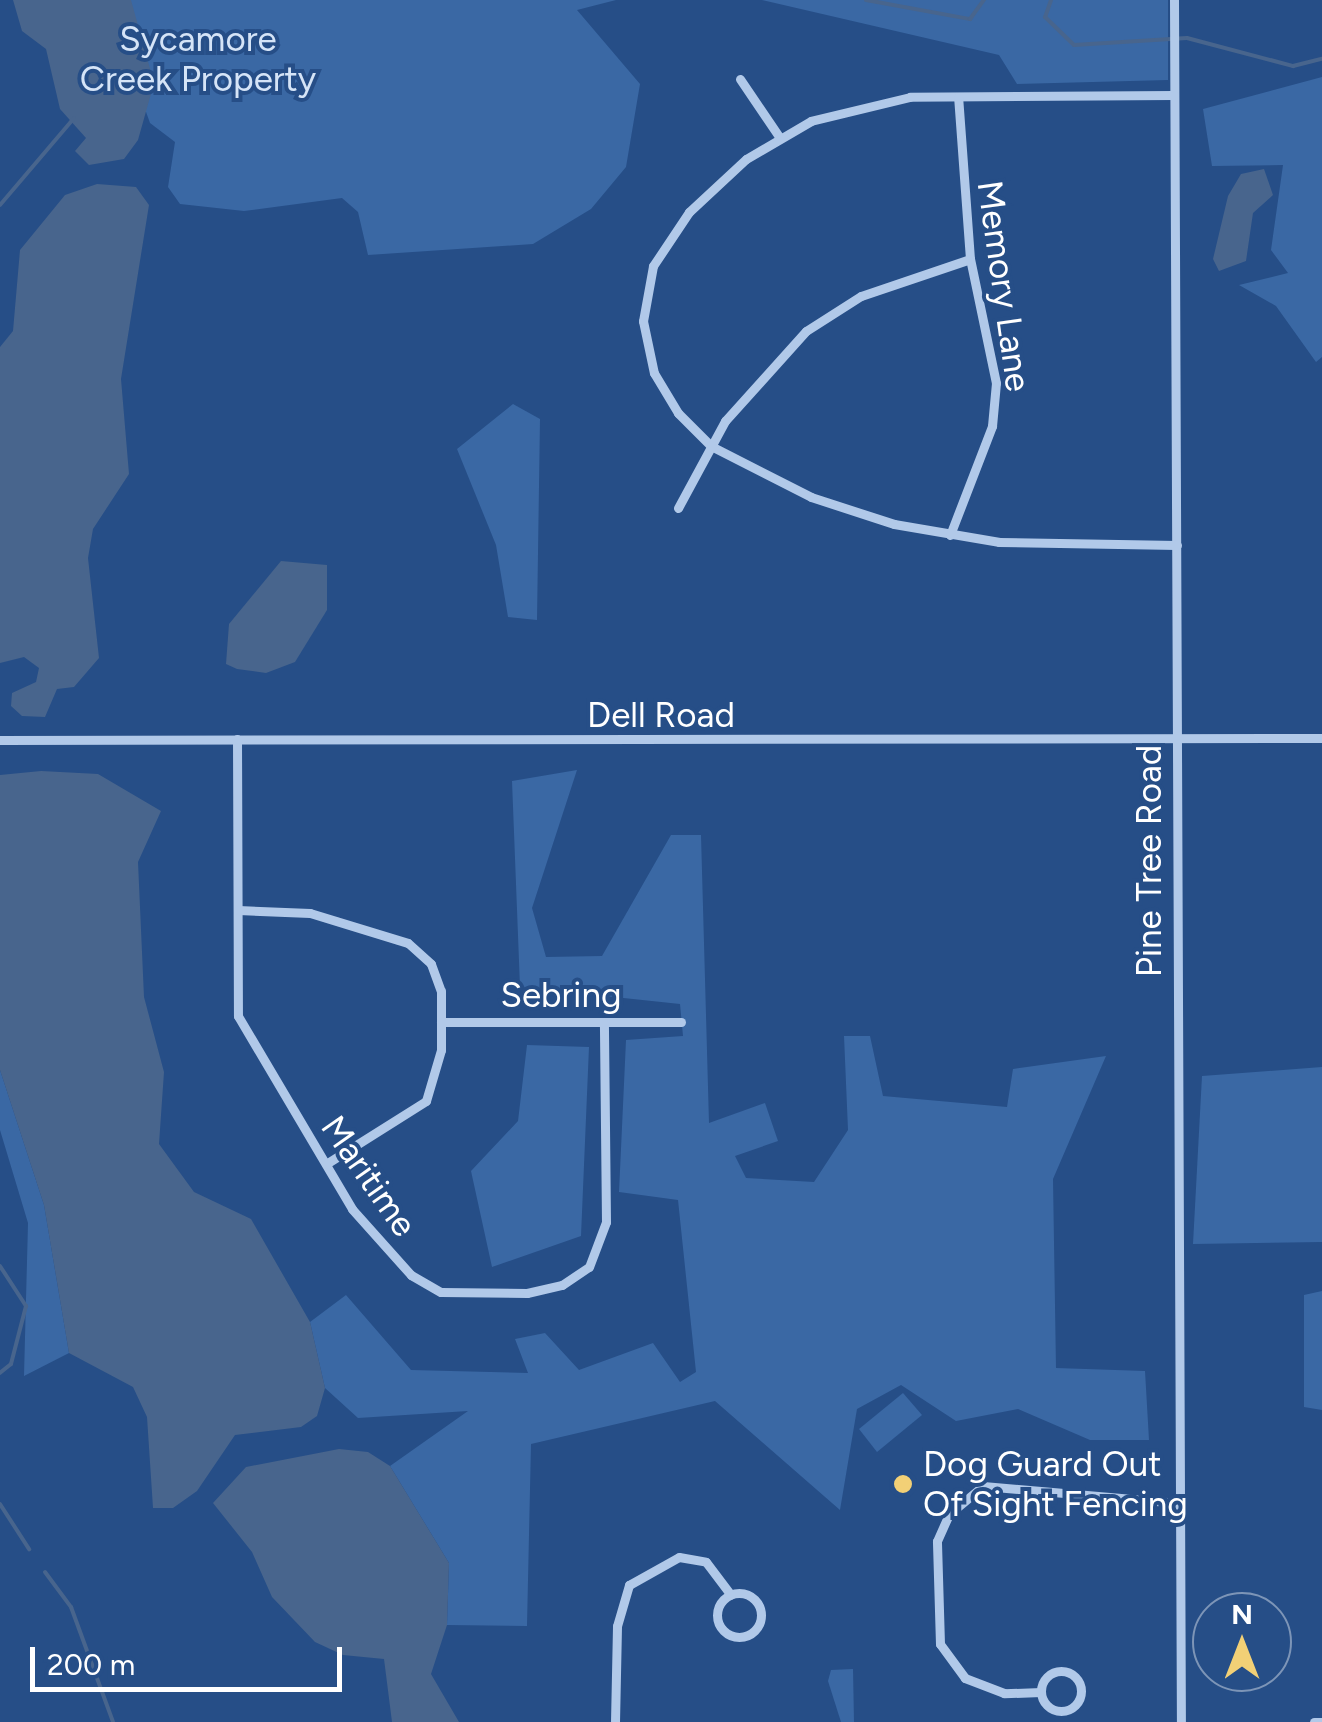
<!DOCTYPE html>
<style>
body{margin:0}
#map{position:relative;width:1322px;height:1722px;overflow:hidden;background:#264e87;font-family:Figtree,sans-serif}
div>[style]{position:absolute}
.green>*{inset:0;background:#3a68a4}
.water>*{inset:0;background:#48658d}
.stream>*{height:4px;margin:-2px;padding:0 2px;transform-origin:2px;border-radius:2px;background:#48658d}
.minor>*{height:9px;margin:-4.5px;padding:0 4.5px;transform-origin:4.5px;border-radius:4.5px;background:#b1c9e9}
.minor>.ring{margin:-4.5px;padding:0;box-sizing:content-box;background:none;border:9px solid #b1c9e9;border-radius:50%}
.dots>*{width:28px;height:28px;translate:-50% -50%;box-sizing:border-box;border:5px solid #264e87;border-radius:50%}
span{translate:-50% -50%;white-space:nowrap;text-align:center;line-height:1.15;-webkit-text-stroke:8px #264e87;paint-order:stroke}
.park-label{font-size:35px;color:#d5e4f7}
.street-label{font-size:35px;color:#fff}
.poi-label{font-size:35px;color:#fff}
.left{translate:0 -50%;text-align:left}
.north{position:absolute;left:1192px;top:1592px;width:100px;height:100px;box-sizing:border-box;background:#264e87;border:2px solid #7d95b7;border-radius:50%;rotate:0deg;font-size:28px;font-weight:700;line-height:40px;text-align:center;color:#fff}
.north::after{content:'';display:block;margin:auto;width:35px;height:45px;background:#f2d076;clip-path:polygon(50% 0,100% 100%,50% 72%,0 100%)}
.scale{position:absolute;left:30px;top:1647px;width:312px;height:45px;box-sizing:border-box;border:5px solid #fff;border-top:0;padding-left:12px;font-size:30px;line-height:35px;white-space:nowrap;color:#fff;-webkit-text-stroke:8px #264e87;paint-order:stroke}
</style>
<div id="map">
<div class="green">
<div style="clip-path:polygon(106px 0,616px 0,577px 10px,640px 84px,626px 167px,591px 209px,533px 244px,368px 255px,358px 212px,342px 198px,244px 211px,180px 204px,168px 187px,175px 142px,150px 123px)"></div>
<div style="clip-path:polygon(762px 0,1168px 0,1168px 80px,1017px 84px,999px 55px)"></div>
<div style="clip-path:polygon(1322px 77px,1322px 357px,1316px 362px,1276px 306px,1239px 285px,1288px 273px,1271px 250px,1283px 165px,1212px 166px,1203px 109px)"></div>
<div style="clip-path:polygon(513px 404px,540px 419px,537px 620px,508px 617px,496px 545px,457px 449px)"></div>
<div style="clip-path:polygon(577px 770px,532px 908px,546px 957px,602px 956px,671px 835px,701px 835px,709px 1123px,765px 1103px,778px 1141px,735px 1156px,746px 1178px,814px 1182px,848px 1130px,844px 1036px,870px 1036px,883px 1096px,1007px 1107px,1013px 1069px,1106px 1056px,1053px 1179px,1056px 1368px,1145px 1371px,1149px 1440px,1090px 1440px,1018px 1409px,956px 1421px,901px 1385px,857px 1409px,840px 1510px,715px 1401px,531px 1444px,527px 1626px,447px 1625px,449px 1563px,390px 1466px,468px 1411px,358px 1418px,325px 1388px,310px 1322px,346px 1295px,411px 1370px,528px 1373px,515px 1339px,545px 1333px,579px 1370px,653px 1343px,680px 1382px,696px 1372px,678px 1200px,619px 1192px,626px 1040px,683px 1036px,680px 1004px,520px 987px,512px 781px)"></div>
<div style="clip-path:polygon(527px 1045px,589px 1047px,581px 1236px,492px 1267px,471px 1171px,518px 1121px)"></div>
<div style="clip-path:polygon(1322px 1067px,1322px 1242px,1193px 1244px,1202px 1076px)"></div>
<div style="clip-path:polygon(0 1070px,44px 1205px,69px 1353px,24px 1376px,28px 1223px,0 1130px)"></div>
<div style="clip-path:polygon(1322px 1291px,1322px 1410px,1304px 1407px,1304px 1295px)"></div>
<div style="clip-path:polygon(903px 1393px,922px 1415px,877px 1452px,859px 1429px)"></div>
<div style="clip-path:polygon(853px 1669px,854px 1722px,841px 1722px,828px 1681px,831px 1670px)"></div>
</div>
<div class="water">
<div style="clip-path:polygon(13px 0,131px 0,154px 83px,138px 140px,124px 159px,89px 165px,75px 151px,86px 138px,60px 109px,46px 49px,22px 31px)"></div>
<div style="clip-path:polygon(1264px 169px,1273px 195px,1253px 213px,1246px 261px,1219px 271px,1213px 259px,1228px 196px,1241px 174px)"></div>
<div style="clip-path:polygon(97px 184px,136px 187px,149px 205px,121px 379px,129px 474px,93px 529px,88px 558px,99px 658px,74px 687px,57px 689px,45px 717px,22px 716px,11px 706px,12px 693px,36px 682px,39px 668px,24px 657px,0 663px,0 347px,13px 331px,20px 250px,65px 195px)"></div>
<div style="clip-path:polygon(281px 561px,327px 565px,327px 610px,295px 662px,266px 673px,237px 669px,226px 664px,229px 624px)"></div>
<div style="clip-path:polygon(41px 771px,98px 774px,161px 811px,138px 862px,144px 997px,164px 1072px,159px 1144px,194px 1192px,251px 1219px,310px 1322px,325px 1388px,317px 1416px,301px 1427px,235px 1435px,197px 1491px,173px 1508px,153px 1508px,147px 1417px,133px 1387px,69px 1353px,44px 1205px,0 1070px,0 775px)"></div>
<div style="clip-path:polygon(339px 1449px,368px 1452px,390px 1466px,449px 1563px,447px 1625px,431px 1674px,459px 1722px,392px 1722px,384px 1659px,343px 1655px,315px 1642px,272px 1597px,252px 1552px,213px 1503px,246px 1467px)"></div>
</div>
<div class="stream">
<div style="left:866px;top:0;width:106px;rotate:10.4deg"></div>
<div style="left:970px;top:19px;width:24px;rotate:-54deg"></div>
<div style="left:1051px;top:0;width:18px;rotate:109deg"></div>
<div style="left:1045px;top:17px;width:40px;rotate:44deg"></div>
<div style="left:1074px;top:45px;width:113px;rotate:-3.5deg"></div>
<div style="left:1187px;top:38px;width:110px;rotate:14.8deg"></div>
<div style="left:1293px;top:66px;width:30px;rotate:-14deg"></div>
<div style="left:0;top:205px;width:114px;rotate:-49.6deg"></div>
<div style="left:0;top:1266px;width:48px;rotate:57deg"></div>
<div style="left:26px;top:1306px;width:60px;rotate:104.5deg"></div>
<div style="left:11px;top:1364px;width:14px;rotate:141deg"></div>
<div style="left:0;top:1504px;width:54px;rotate:57.2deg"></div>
<div style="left:45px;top:1572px;width:44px;rotate:53.4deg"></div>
<div style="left:71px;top:1607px;width:122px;rotate:69.9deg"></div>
</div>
<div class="minor">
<div style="left:1174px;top:0;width:1722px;rotate:89.77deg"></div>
<div style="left:740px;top:79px;width:71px;rotate:55.9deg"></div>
<div style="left:1174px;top:95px;width:264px;rotate:179.6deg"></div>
<div style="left:910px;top:97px;width:102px;rotate:166.4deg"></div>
<div style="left:811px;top:121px;width:75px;rotate:149.7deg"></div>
<div style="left:746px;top:159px;width:78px;rotate:137.1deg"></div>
<div style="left:689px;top:212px;width:65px;rotate:123.7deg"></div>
<div style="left:653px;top:266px;width:56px;rotate:100.3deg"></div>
<div style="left:643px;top:321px;width:53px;rotate:78.1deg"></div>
<div style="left:654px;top:373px;width:47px;rotate:59deg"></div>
<div style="left:678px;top:413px;width:47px;rotate:45deg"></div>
<div style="left:711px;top:446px;width:112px;rotate:27deg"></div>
<div style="left:811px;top:497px;width:87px;rotate:18deg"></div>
<div style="left:894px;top:524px;width:107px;rotate:9.7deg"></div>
<div style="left:999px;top:542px;width:178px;rotate:1deg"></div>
<div style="left:678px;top:508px;width:99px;rotate:-61.6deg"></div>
<div style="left:725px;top:421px;width:121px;rotate:-48deg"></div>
<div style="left:806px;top:331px;width:65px;rotate:-32.5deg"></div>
<div style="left:861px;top:296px;width:115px;rotate:-18.7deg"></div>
<div style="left:950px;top:535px;width:117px;rotate:-68.9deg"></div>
<div style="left:992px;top:426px;width:43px;rotate:-84.7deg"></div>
<div style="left:996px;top:383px;width:127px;rotate:-101.8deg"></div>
<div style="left:970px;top:259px;width:162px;rotate:-94.2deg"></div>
<div style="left:237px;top:739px;width:277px;rotate:89.8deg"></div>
<div style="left:238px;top:1016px;width:224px;rotate:59.4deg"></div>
<div style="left:352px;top:1209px;width:89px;rotate:48.2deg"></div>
<div style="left:411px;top:1275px;width:34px;rotate:30deg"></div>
<div style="left:441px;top:1292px;width:86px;rotate:0.7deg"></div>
<div style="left:527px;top:1293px;width:36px;rotate:-13deg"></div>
<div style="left:562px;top:1285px;width:32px;rotate:-34deg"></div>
<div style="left:589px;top:1267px;width:48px;rotate:-69.3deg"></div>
<div style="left:606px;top:1222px;width:199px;rotate:-90.6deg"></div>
<div style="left:0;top:740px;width:1322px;rotate:-0.09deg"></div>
<div style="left:238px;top:910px;width:72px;rotate:2.4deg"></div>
<div style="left:310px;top:913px;width:102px;rotate:17deg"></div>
<div style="left:408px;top:943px;width:31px;rotate:42deg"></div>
<div style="left:431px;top:964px;width:29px;rotate:70deg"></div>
<div style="left:441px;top:991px;width:59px;rotate:90deg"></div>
<div style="left:441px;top:1050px;width:53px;rotate:106.4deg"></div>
<div style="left:426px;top:1101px;width:118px;rotate:147.8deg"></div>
<div style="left:441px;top:1022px;width:240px"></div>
<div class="ring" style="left:717px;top:1593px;width:35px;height:35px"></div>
<div class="ring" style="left:1041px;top:1671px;width:31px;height:31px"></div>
<div style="left:1041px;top:1692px;width:37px;rotate:178deg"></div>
<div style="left:1004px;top:1693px;width:42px;rotate:-159deg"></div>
<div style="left:965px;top:1678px;width:42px;rotate:-126.3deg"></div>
<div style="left:940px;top:1644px;width:103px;rotate:-91.7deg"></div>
<div style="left:937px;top:1541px;width:30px;rotate:-66deg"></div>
<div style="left:949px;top:1514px;width:44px;rotate:-39.5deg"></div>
<div style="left:983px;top:1486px;width:196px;rotate:5deg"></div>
<div style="left:615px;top:1722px;width:96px;rotate:-88.8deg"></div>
<div style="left:617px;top:1626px;width:43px;rotate:-73.7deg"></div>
<div style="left:629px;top:1585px;width:57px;rotate:-29.2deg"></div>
<div style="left:679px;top:1557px;width:27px;rotate:10deg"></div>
<div style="left:706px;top:1562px;width:41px;rotate:52.9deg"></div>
<div style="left:1314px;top:1722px;width:8px"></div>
</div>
<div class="dots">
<div style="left:903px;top:1484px;background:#f2d076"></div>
</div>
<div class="park-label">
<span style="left:198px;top:59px">Sycamore<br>Creek Property</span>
</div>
<div class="street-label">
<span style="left:1004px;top:286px;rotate:82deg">Memory Lane</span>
<span style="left:661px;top:715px">Dell Road</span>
<span style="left:1149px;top:861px;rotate:-90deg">Pine Tree Road</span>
<span style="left:561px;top:995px">Sebring</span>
<span style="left:369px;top:1176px;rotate:55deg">Maritime</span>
</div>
<div class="poi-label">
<span class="left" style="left:923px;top:1484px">Dog Guard Out<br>Of Sight Fencing</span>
</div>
<div class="north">N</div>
<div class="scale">200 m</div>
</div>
